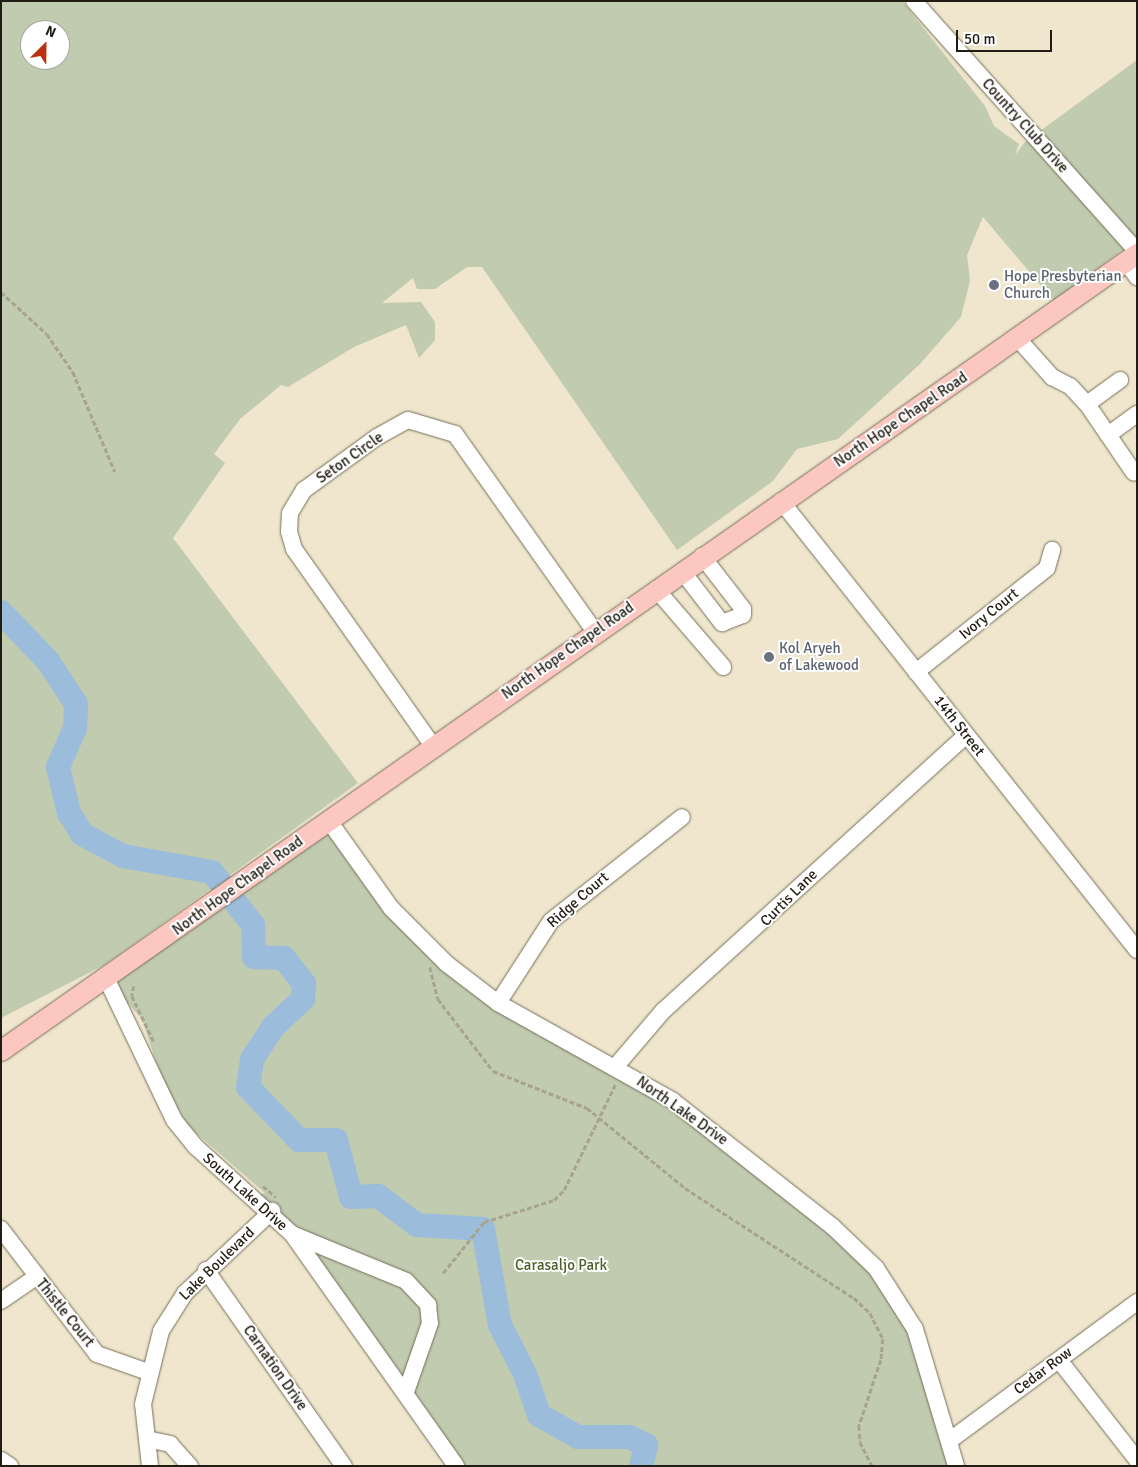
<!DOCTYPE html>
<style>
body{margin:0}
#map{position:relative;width:1138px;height:1467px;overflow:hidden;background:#efe6cd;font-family:Signika,sans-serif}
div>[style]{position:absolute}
.green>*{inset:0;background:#c0cbb0}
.river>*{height:24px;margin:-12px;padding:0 12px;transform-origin:12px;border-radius:12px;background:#9bbcda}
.path>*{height:2.5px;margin-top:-1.25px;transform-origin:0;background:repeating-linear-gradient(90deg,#a9a28e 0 5px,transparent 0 7.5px)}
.roads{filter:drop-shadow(0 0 1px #766e58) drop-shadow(0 0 1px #766e58)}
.minor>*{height:16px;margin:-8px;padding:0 8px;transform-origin:8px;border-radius:8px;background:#fff}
.major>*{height:20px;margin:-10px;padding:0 10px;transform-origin:10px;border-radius:10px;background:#fcc6c1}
.dots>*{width:14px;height:14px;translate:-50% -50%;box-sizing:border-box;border:2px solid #fff;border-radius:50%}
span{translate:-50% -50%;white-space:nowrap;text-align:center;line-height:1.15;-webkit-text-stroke:4px #fff;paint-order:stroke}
.street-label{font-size:15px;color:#211d14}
.worship-label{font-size:15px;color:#5b616d}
.left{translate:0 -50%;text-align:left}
.park-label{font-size:15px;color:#4a5e24}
.frame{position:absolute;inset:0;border:2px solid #211d14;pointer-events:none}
.north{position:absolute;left:20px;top:20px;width:50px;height:50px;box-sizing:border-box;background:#fff;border:1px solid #a6a5a1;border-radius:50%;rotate:23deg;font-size:14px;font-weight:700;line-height:20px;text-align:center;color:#211d14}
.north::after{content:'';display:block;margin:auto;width:18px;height:22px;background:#bb3010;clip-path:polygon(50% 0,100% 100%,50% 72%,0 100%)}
.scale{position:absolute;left:956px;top:30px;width:96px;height:22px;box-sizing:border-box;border:2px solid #211d14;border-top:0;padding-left:6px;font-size:15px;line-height:18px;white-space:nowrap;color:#211d14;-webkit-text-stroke:4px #fff;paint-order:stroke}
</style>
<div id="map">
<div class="green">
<div style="clip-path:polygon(evenodd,1px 1px,902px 1px,985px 106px,994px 126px,1019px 144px,1015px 155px,1025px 142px,1137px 60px,1137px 239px,1054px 301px,983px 217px,967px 255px,970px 281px,961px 317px,920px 364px,838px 439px,797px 449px,773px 481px,677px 550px,482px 267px,467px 267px,435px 289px,417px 289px,413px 278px,382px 303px,421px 302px,435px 322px,435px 340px,419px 358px,406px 325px,354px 347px,288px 387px,281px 385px,240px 419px,214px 454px,225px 463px,173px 538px,358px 783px,106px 964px,1px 1018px,1px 1px,30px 30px,60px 30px,60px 60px,30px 60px,30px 30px)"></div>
<div style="clip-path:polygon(329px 821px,447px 964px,616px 1066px,832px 1226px,905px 1309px,957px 1466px,456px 1466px,255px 1196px,265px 1193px,188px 1126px,162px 1080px,142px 1019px,107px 980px)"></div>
</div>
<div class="river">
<div style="left:1px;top:612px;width:68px;rotate:46.2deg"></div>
<div style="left:48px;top:661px;width:51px;rotate:56.9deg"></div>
<div style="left:76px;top:704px;width:24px;rotate:92deg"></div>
<div style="left:75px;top:728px;width:43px;rotate:113.6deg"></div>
<div style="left:58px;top:767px;width:47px;rotate:76.6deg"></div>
<div style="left:69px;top:813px;width:25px;rotate:58deg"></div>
<div style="left:82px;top:834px;width:47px;rotate:28.2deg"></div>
<div style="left:123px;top:856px;width:90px;rotate:10.2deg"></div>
<div style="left:212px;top:872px;width:67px;rotate:52.3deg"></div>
<div style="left:253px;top:925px;width:32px;rotate:88deg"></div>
<div style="left:254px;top:957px;width:30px;rotate:2deg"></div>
<div style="left:284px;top:958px;width:33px;rotate:52deg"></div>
<div style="left:304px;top:984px;width:15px;rotate:94deg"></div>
<div style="left:303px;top:999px;width:41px;rotate:137deg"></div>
<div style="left:273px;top:1027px;width:38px;rotate:123deg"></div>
<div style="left:252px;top:1059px;width:28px;rotate:98deg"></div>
<div style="left:248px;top:1087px;width:74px;rotate:46.1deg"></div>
<div style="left:299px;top:1140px;width:37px"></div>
<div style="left:336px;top:1140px;width:59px;rotate:75.3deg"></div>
<div style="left:351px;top:1197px;width:27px;rotate:-2deg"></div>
<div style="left:378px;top:1196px;width:49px;rotate:36.6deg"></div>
<div style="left:417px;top:1225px;width:66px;rotate:3.5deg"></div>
<div style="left:483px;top:1229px;width:97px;rotate:80deg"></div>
<div style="left:500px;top:1325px;width:55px;rotate:63deg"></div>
<div style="left:525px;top:1374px;width:43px;rotate:71.1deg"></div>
<div style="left:539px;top:1415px;width:45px;rotate:29.4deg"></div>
<div style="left:578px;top:1437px;width:51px"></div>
<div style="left:629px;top:1437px;width:19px;rotate:25deg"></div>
<div style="left:646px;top:1445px;width:22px;rotate:103deg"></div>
</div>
<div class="path">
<div style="left:1px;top:292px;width:62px;rotate:42.4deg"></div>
<div style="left:47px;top:334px;width:46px;rotate:55.6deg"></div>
<div style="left:73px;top:372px;width:108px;rotate:67.2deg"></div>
<div style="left:430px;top:967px;width:33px;rotate:76deg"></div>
<div style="left:438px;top:999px;width:91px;rotate:52.6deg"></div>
<div style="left:493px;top:1071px;width:101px;rotate:21.5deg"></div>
<div style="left:587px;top:1108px;width:127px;rotate:39.2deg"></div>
<div style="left:685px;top:1188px;width:202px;rotate:33.1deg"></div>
<div style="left:854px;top:1298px;width:22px;rotate:43deg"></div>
<div style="left:870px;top:1313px;width:29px;rotate:63deg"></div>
<div style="left:883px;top:1339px;width:21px;rotate:95deg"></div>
<div style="left:881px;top:1360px;width:70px;rotate:108.4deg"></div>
<div style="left:859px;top:1426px;width:16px;rotate:86deg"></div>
<div style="left:860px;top:1442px;width:27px;rotate:63deg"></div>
<div style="left:134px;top:986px;width:10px;rotate:101deg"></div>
<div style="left:132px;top:996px;width:51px;rotate:64.4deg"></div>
<div style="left:263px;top:1186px;width:17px;rotate:40deg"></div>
<div style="left:443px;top:1273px;width:65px;rotate:-51.2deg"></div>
<div style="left:484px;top:1222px;width:73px;rotate:-17.4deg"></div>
<div style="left:554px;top:1200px;width:14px;rotate:-45deg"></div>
<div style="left:564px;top:1190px;width:117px;rotate:-64.1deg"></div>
</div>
<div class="roads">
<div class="minor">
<div style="left:914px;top:1px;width:335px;rotate:48.3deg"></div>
<div style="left:1126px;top:262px;width:19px;rotate:54deg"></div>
<div style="left:1019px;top:340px;width:50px;rotate:48.3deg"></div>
<div style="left:1052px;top:377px;width:20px;rotate:27deg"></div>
<div style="left:1070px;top:386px;width:25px;rotate:47deg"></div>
<div style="left:1087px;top:404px;width:83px;rotate:55.7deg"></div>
<div style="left:1087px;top:404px;width:41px;rotate:-36deg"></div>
<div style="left:1108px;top:435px;width:36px;rotate:-36deg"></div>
<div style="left:781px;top:501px;width:573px;rotate:51.59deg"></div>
<div style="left:682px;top:571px;width:66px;rotate:52.4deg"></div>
<div style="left:722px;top:623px;width:22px;rotate:-21deg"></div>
<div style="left:743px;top:615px;width:6px;rotate:-90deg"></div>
<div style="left:743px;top:609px;width:67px;rotate:-127.7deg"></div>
<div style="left:656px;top:589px;width:103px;rotate:49.3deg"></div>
<div style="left:916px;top:672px;width:167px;rotate:-38.4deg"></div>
<div style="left:1047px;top:568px;width:19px;rotate:-74deg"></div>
<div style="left:433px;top:746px;width:241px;rotate:-125.2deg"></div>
<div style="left:294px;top:549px;width:18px;rotate:-106deg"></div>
<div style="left:289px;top:532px;width:19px;rotate:-87deg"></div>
<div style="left:290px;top:513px;width:27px;rotate:-59deg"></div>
<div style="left:304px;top:490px;width:90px;rotate:-36deg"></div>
<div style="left:377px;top:437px;width:35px;rotate:-29deg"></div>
<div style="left:408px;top:420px;width:49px;rotate:16.6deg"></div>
<div style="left:455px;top:434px;width:242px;rotate:54.7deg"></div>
<div style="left:329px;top:821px;width:107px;rotate:54.5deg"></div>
<div style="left:391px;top:908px;width:79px;rotate:45deg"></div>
<div style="left:447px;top:964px;width:64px;rotate:37.4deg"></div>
<div style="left:498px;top:1003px;width:201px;rotate:29.2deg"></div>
<div style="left:673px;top:1101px;width:202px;rotate:38.2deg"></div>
<div style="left:832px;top:1226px;width:61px;rotate:43.7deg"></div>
<div style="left:876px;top:1268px;width:72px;rotate:57.4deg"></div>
<div style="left:915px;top:1329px;width:143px;rotate:73.3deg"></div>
<div style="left:107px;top:980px;width:155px;rotate:64.4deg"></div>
<div style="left:174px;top:1120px;width:35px;rotate:51deg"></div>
<div style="left:196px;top:1147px;width:130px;rotate:42.2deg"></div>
<div style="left:292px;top:1234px;width:284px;rotate:54.7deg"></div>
<div style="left:498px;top:1003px;width:98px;rotate:-57.1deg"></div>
<div style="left:551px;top:921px;width:167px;rotate:-38.4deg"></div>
<div style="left:616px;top:1066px;width:72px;rotate:-49.5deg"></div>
<div style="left:663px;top:1011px;width:410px;rotate:-42.3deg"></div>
<div style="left:1px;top:1229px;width:158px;rotate:52.5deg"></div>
<div style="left:97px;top:1354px;width:54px;rotate:19.4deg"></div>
<div style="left:294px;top:1235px;width:121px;rotate:22.3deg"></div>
<div style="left:406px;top:1281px;width:33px;rotate:47deg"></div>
<div style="left:428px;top:1305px;width:18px;rotate:84deg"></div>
<div style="left:430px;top:1323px;width:73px;rotate:109.2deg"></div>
<div style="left:206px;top:1270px;width:240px;rotate:54.9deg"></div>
<div style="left:1px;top:1301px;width:42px;rotate:-34.4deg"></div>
<div style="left:1059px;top:1360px;width:127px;rotate:52deg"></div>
<div style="left:147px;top:1439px;width:24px;rotate:12deg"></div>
<div style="left:170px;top:1444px;width:30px;rotate:48deg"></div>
<div style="left:949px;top:1441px;width:234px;rotate:-36.5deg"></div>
<div style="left:1px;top:1460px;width:11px;rotate:34deg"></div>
<div style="left:150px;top:1466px;width:62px;rotate:-96.4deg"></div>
<div style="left:143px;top:1404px;width:75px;rotate:-76.1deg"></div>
<div style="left:161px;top:1331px;width:45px;rotate:-57.7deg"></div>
<div style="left:185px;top:1293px;width:120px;rotate:-43.3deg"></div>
</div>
<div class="major">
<div style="left:1px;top:1051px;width:1388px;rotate:-35.05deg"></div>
</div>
</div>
<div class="dots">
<div style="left:994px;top:285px;background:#6b7280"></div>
<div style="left:769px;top:657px;background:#6b7280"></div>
</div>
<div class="street-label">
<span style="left:1025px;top:126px;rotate:48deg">Country Club Drive</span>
<span style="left:901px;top:420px;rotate:-34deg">North Hope Chapel Road</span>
<span style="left:350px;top:458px;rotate:-35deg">Seton Circle</span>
<span style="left:989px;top:614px;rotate:-39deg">Ivory Court</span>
<span style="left:568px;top:651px;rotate:-35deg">North Hope Chapel Road</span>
<span style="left:959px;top:726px;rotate:52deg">14th Street</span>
<span style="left:238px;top:886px;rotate:-36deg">North Hope Chapel Road</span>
<span style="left:789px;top:898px;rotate:-45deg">Curtis Lane</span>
<span style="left:578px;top:900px;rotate:-41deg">Ridge Court</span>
<span style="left:682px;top:1111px;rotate:35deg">North Lake Drive</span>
<span style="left:245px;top:1192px;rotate:42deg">South Lake Drive</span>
<span style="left:217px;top:1264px;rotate:-44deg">Lake Boulevard</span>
<span style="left:65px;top:1313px;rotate:51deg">Thistle Court</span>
<span style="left:275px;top:1368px;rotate:55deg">Carnation Drive</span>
<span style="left:1043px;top:1371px;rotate:-37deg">Cedar Row</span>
</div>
<div class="worship-label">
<span class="left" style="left:1004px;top:285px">Hope Presbyterian<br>Church</span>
<span class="left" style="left:779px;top:657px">Kol Aryeh<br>of Lakewood</span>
</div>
<div class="park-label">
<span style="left:561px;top:1266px">Carasaljo Park</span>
</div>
<div class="frame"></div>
<div class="north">N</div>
<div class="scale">50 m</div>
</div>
